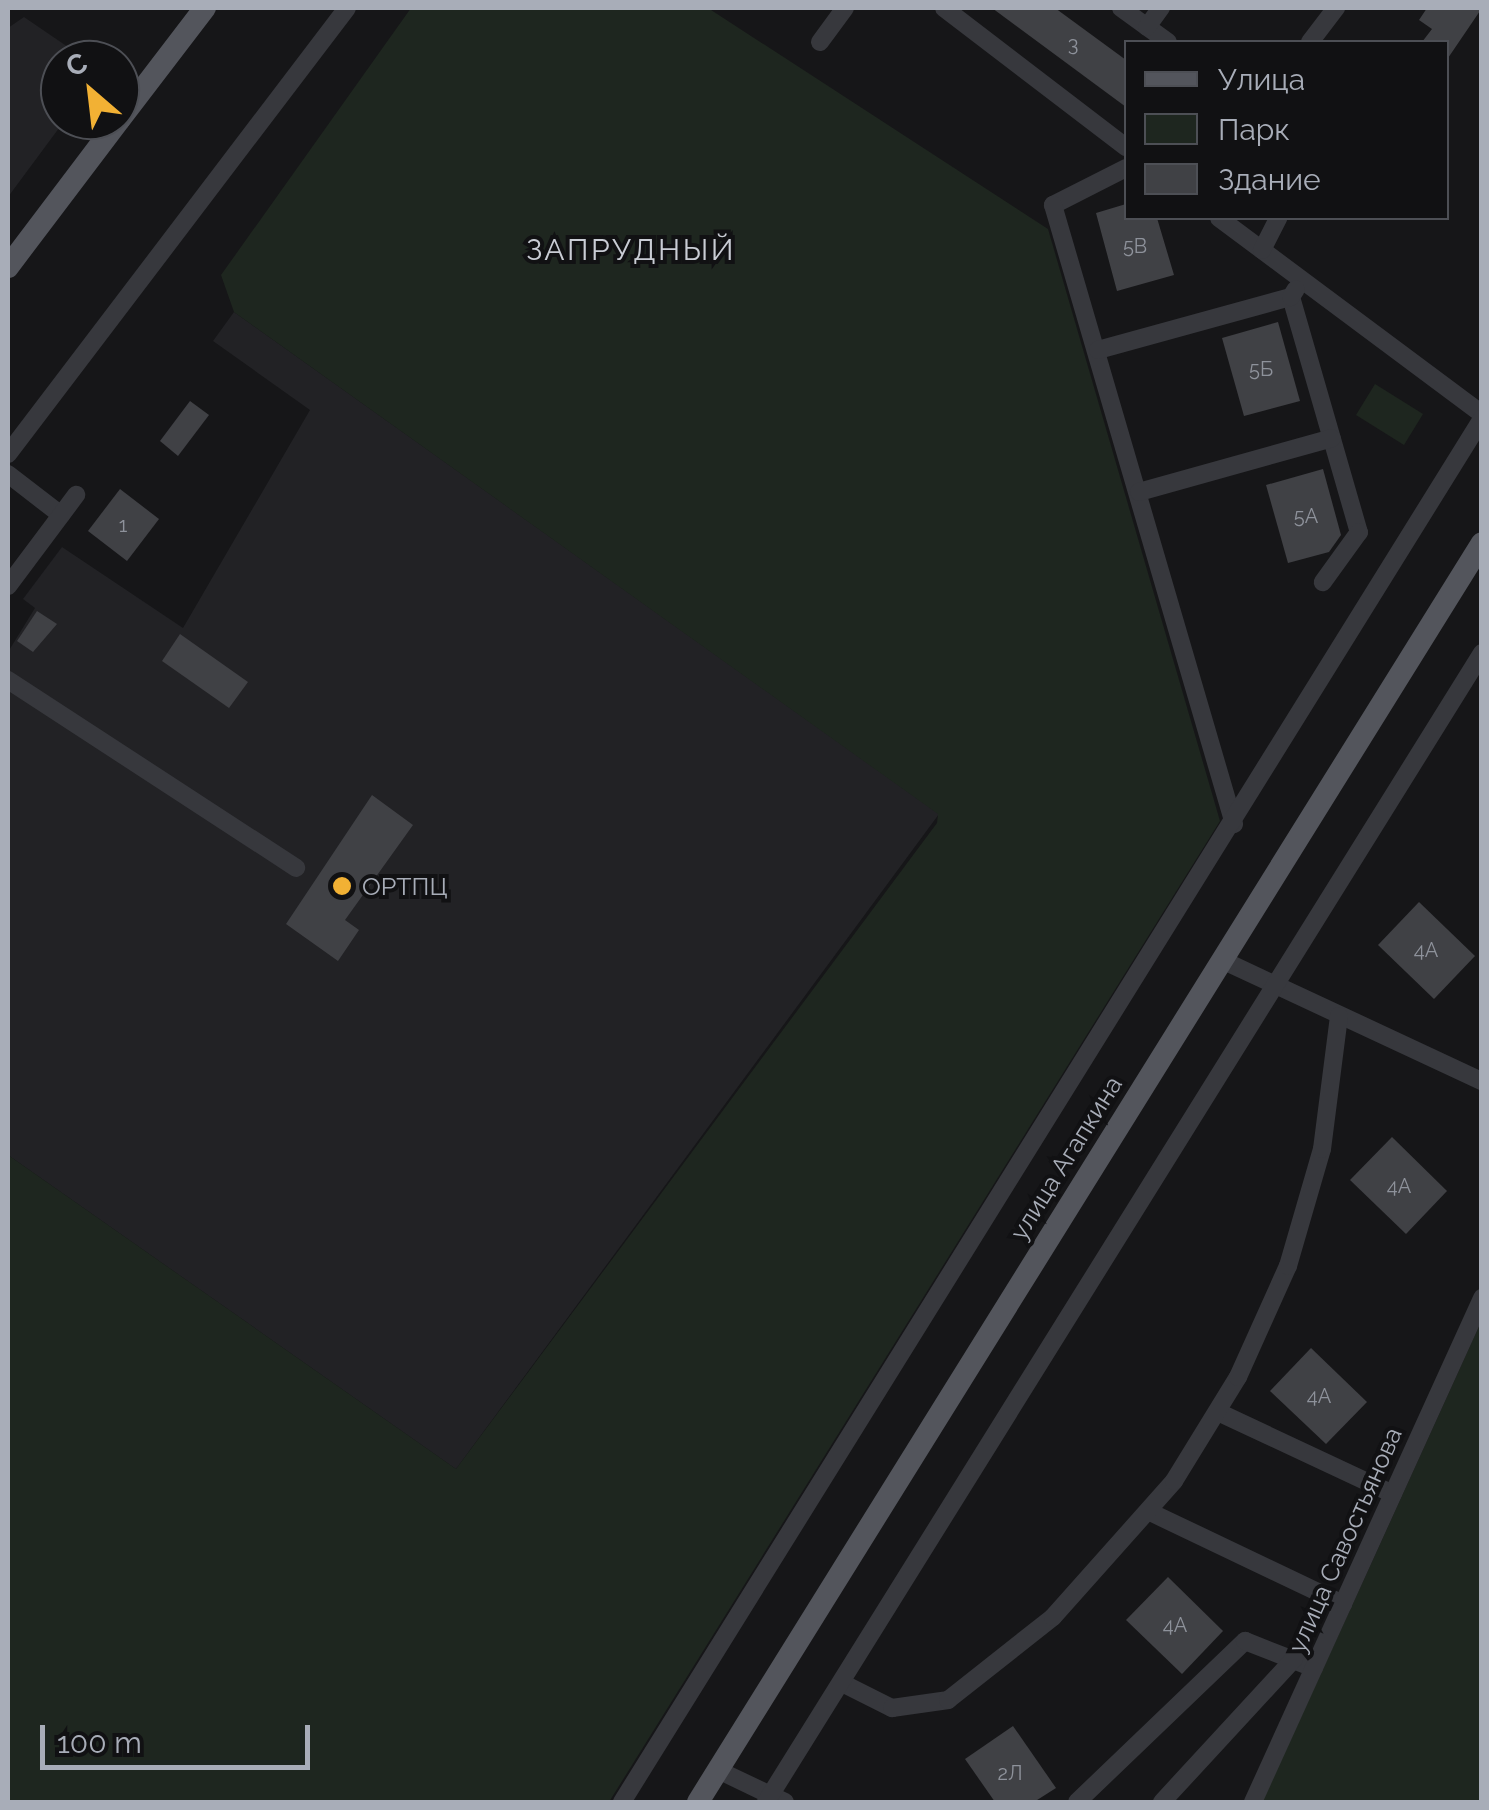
<!DOCTYPE html>
<meta charset="utf-8">
<style>
body{margin:0}
#map{position:relative;width:1489px;height:1810px;overflow:hidden;background:#161618;font-family:Raleway,sans-serif}
div>[style]{position:absolute}
.built>*{inset:0;background:#222225}
.green>*{inset:0;background:#1e261f}
.building>*{inset:0;background:#404145}
.minor>*{height:18px;margin:-9px;padding:0 9px;transform-origin:9px;border-radius:9px;background:#37383d}
.major>*{height:22px;margin:-11px;padding:0 11px;transform-origin:11px;border-radius:11px;background:#53555c}
.dots>*{width:28px;height:28px;translate:-50% -50%;box-sizing:border-box;border:5px solid #111113;border-radius:50%}
span{translate:-50% -50%;white-space:nowrap;text-align:center;line-height:1.15;-webkit-text-stroke:8px #111113;paint-order:stroke}
.number-label{font-size:20px;color:#8e929b}
.number-label span{-webkit-text-stroke-width:0}
.poi-label{font-size:25px;color:#a8adb8}
.left{translate:0 -50%;text-align:left}
.street-label{font-size:25px;color:#a8adb8}
.quarter-label{font-size:30px;color:#c9ccd4;letter-spacing:2.5px}
.frame{position:absolute;inset:0;border:10px solid #a8adb8;pointer-events:none}
.legend{position:absolute;left:1124px;top:40px;width:325px;height:180px;box-sizing:border-box;background:#111113;border:2px solid #4d4f55;margin:0;padding:12px 18px;list-style:none;font-size:30px;color:#a8adb8}
.legend li{display:flex;align-items:center;gap:20px;height:50px}
.legend b{width:50px;border:2px solid #4d4f55}
.north{position:absolute;left:40px;top:40px;width:100px;height:100px;box-sizing:border-box;background:#111113;border:2px solid #4d4f55;border-radius:50%;rotate:332deg;font-size:28px;font-weight:700;line-height:40px;text-align:center;color:#a8adb8}
.north::after{content:'';display:block;margin:auto;width:35px;height:45px;background:#f2b134;clip-path:polygon(50% 0,100% 100%,50% 72%,0 100%)}
.scale{position:absolute;left:40px;top:1725px;width:270px;height:45px;box-sizing:border-box;border:5px solid #a8adb8;border-top:0;padding-left:12px;font-size:30px;line-height:35px;white-space:nowrap;color:#a8adb8;-webkit-text-stroke:8px #111113;paint-order:stroke}
</style>
<div id="map">
<div class="built">
<div style="clip-path:polygon(24px 17px,87px 60px,60px 60px,65px 120px,8px 197px,8px 28px)"></div>
<div style="clip-path:polygon(234px 312px,939px 814px,456px 1469px,8px 1155px,8px 652px,35px 608px,23px 599px,62px 547px,183px 628px,310px 410px,213px 341px)"></div>
</div>
<div class="green">
<div style="clip-path:polygon(411px 8px,708px 8px,1048px 229px,1220px 821px,609px 1802px,8px 1802px,8px 1155px,456px 1469px,937px 823px,938px 814px,234px 312px,221px 275px)"></div>
<div style="clip-path:polygon(1375px 384px,1423px 414px,1404px 445px,1356px 415px)"></div>
<div style="clip-path:polygon(1481px 1322px,1481px 1802px,1262px 1802px,1372px 1562px)"></div>
</div>
<div class="building">
<div style="clip-path:polygon(992px 8px,1055px 8px,1126px 60px,1126px 107px)"></div>
<div style="clip-path:polygon(1427px 8px,1482px 8px,1446px 61px,1446px 42px,1422px 42px,1432px 29px,1419px 20px)"></div>
<div style="clip-path:polygon(1126px 204px,1126px 218px,1157px 218px,1174px 275px,1117px 291px,1096px 213px)"></div>
<div style="clip-path:polygon(1278px 322px,1300px 401px,1244px 416px,1222px 338px)"></div>
<div style="clip-path:polygon(190px 401px,209px 415px,178px 456px,160px 441px)"></div>
<div style="clip-path:polygon(1323px 469px,1341px 535px,1329px 552px,1288px 563px,1266px 485px)"></div>
<div style="clip-path:polygon(120px 489px,159px 519px,127px 561px,88px 531px)"></div>
<div style="clip-path:polygon(37px 611px,57px 624px,33px 652px,17px 641px)"></div>
<div style="clip-path:polygon(180px 634px,248px 682px,229px 708px,162px 661px)"></div>
<div style="clip-path:polygon(372px 795px,413px 825px,345px 920px,359px 930px,338px 961px,286px 924px)"></div>
<div style="clip-path:polygon(1419px 902px,1475px 956px,1434px 999px,1378px 945px)"></div>
<div style="clip-path:polygon(1392px 1137px,1447px 1191px,1406px 1234px,1350px 1180px)"></div>
<div style="clip-path:polygon(1311px 1348px,1367px 1402px,1326px 1444px,1270px 1391px)"></div>
<div style="clip-path:polygon(1168px 1577px,1223px 1631px,1182px 1674px,1126px 1620px)"></div>
<div style="clip-path:polygon(1013px 1726px,1056px 1788px,1034px 1802px,995px 1802px,965px 1759px)"></div>
</div>
<div class="minor">
<div style="left:944px;top:8px;width:229px;rotate:37.4deg"></div>
<div style="left:1121px;top:8px;width:58px;rotate:35.9deg"></div>
<div style="left:1147px;top:27px;width:24px;rotate:-54deg"></div>
<div style="left:820px;top:42px;width:42px;rotate:-53.7deg"></div>
<div style="left:1310px;top:42px;width:43px;rotate:-52.6deg"></div>
<div style="left:1126px;top:168px;width:82px;rotate:153.1deg"></div>
<div style="left:1053px;top:205px;width:645px;rotate:73.7deg"></div>
<div style="left:1219px;top:218px;width:328px;rotate:36.7deg"></div>
<div style="left:1262px;top:250px;width:36px;rotate:-63deg"></div>
<div style="left:1291px;top:297px;width:245px;rotate:73.9deg"></div>
<div style="left:1359px;top:532px;width:62px;rotate:125.8deg"></div>
<div style="left:1098px;top:350px;width:200px;rotate:-15.4deg"></div>
<div style="left:1291px;top:297px;width:9px;rotate:-58deg"></div>
<div style="left:8px;top:454px;width:560px;rotate:-52.76deg"></div>
<div style="left:8px;top:474px;width:67px;rotate:37.7deg"></div>
<div style="left:1139px;top:492px;width:200px;rotate:-15.6deg"></div>
<div style="left:8px;top:586px;width:114px;rotate:-53.2deg"></div>
<div style="left:8px;top:680px;width:344px;rotate:33.1deg"></div>
<div style="left:1222px;top:960px;width:287px;rotate:25deg"></div>
<div style="left:1218px;top:1412px;width:193px;rotate:25.1deg"></div>
<div style="left:1150px;top:1512px;width:214px;rotate:25.5deg"></div>
<div style="left:844px;top:1684px;width:54px;rotate:26.6deg"></div>
<div style="left:892px;top:1708px;width:57px;rotate:-8.1deg"></div>
<div style="left:948px;top:1700px;width:134px;rotate:-38.3deg"></div>
<div style="left:1053px;top:1617px;width:182px;rotate:-48.3deg"></div>
<div style="left:1174px;top:1481px;width:122px;rotate:-58.4deg"></div>
<div style="left:1238px;top:1377px;width:122px;rotate:-65.8deg"></div>
<div style="left:1288px;top:1266px;width:122px;rotate:-73.8deg"></div>
<div style="left:1322px;top:1149px;width:134px;rotate:-82.7deg"></div>
<div style="left:718px;top:1770px;width:74px;rotate:25.5deg"></div>
<div style="left:622px;top:1802px;width:1629px;rotate:-58.13deg"></div>
<div style="left:766px;top:1802px;width:1354px;rotate:-58.07deg"></div>
<div style="left:1077px;top:1802px;width:233px;rotate:-43.8deg"></div>
<div style="left:1245px;top:1641px;width:74px;rotate:21.4deg"></div>
<div style="left:1162px;top:1802px;width:195px;rotate:-47.3deg"></div>
<div style="left:1253px;top:1802px;width:554px;rotate:-65.56deg"></div>
</div>
<div class="major">
<div style="left:120px;top:119px;width:140px;rotate:-52.6deg"></div>
<div style="left:8px;top:267px;width:184px;rotate:-52.9deg"></div>
<div style="left:698px;top:1802px;width:1483px;rotate:-58.09deg"></div>
</div>
<div class="dots">
<div style="left:342px;top:886px;background:#f2b134"></div>
</div>
<div class="number-label">
<span style="left:1073px;top:44px">3</span>
<span style="left:1135px;top:246px">5В</span>
<span style="left:1261px;top:369px">5Б</span>
<span style="left:1306px;top:516px">5А</span>
<span style="left:123px;top:525px">1</span>
<span style="left:1426px;top:950px">4А</span>
<span style="left:1399px;top:1186px">4А</span>
<span style="left:1319px;top:1396px">4А</span>
<span style="left:1175px;top:1625px">4А</span>
<span style="left:1010px;top:1773px">2Л</span>
</div>
<div class="poi-label">
<span class="left" style="left:362px;top:886px">ОРТПЦ</span>
</div>
<div class="street-label">
<span style="left:1066px;top:1158px;rotate:-58deg">улица Агапкина</span>
<span style="left:1345px;top:1540px;rotate:-66deg">улица Савостьянова</span>
</div>
<div class="quarter-label">
<span style="left:631px;top:250px">ЗАПРУДНЫЙ</span>
</div>
<div class="frame"></div>
<ul class="legend">
<li><b style="height:12px;background:#53555c"></b>Улица</li>
<li><b style="height:28px;background:#1e261f"></b>Парк</li>
<li><b style="height:28px;background:#404145"></b>Здание</li>
</ul>
<div class="north">С</div>
<div class="scale">100 m</div>
</div>
